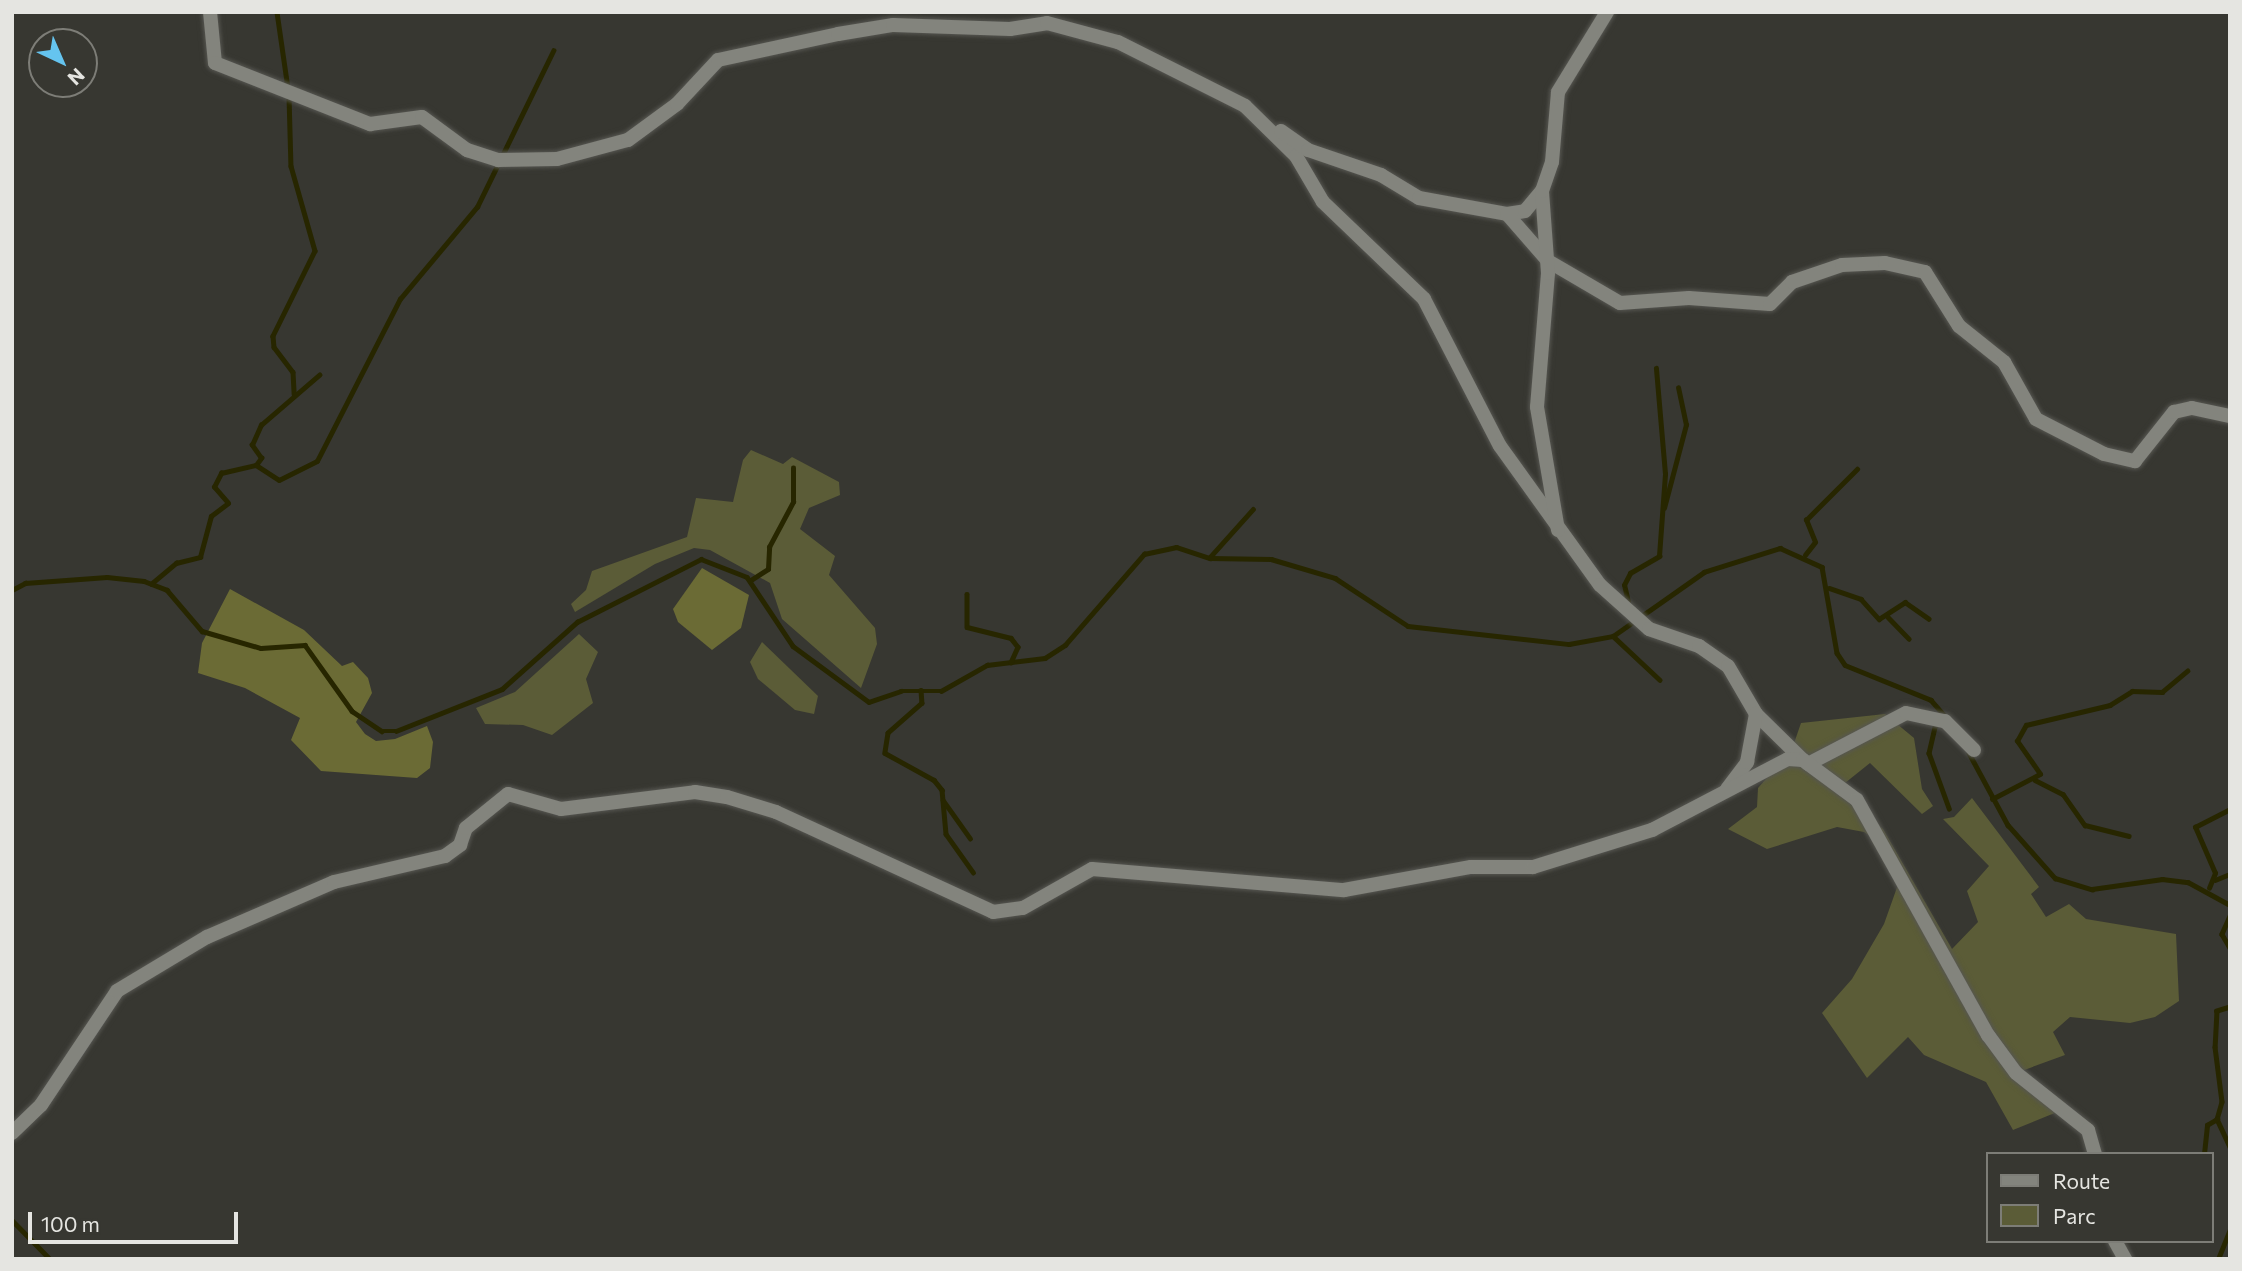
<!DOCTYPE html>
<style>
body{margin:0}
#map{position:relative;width:2242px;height:1271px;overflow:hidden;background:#373731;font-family:Commissioner,sans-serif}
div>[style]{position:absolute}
.green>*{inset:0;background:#5b5c37}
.forest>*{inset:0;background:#6b6b35}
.stream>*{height:4.5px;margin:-2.25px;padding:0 2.25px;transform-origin:2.25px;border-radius:2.25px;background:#272600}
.roads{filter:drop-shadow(0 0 2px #565651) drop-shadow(0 0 2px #565651)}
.street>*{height:14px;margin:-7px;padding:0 7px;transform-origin:7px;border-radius:7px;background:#83847d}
span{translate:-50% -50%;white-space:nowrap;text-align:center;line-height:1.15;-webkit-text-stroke:5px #373731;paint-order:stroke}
.frame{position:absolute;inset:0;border:14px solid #e5e5e1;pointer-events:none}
.legend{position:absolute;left:1986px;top:1152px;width:228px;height:91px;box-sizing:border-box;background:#373731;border:2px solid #7d7d77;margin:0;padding:9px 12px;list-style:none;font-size:21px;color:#e5e5e1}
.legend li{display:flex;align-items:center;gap:14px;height:35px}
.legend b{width:35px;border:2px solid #7d7d77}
.north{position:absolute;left:28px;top:28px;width:70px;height:70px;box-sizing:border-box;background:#373731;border:2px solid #7d7d77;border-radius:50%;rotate:136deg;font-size:19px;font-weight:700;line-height:28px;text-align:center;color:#e5e5e1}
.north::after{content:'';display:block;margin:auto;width:24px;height:32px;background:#65c4ef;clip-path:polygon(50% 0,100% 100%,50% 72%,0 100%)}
.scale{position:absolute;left:28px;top:1212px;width:210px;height:32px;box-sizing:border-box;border:4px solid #e5e5e1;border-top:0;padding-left:9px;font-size:21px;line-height:24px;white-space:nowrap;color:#e5e5e1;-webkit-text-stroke:5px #373731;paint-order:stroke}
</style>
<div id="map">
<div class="green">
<div style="clip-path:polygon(751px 450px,783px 464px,792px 457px,839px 482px,840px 495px,809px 508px,800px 529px,835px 556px,829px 575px,875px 628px,877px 644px,861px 688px,782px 619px,770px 583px,710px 550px,694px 548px,655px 564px,575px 612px,571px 604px,586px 590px,592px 571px,687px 537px,696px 498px,733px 502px,743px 460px)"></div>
<div style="clip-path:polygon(579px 634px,598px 652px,586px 679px,593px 703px,552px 735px,523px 725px,485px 724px,476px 708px,515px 692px)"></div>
<div style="clip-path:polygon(762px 642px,818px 696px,814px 714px,795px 710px,758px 679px,750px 662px)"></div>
<div style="clip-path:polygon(1885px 714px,1914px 738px,1922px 789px,1933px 806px,1922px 814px,1870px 763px,1840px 787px,1883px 829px,1952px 949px,1978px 922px,1967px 891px,1989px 866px,1943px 819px,1954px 817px,1972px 798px,2039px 887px,2031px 894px,2046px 917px,2069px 904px,2086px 919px,2176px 934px,2179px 1001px,2155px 1017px,2130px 1023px,2070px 1017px,2053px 1032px,2065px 1055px,2016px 1073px,2067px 1108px,2013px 1130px,1986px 1082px,1924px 1055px,1908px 1037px,1867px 1078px,1822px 1013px,1852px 979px,1884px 924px,1900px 879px,1883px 844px,1864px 832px,1837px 827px,1767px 849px,1728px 829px,1757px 807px,1758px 788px,1792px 749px,1801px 723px)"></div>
</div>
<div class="forest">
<div style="clip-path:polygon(702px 568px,749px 595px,741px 628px,712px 650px,678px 622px,673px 609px)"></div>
<div style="clip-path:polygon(230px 589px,304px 630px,342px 666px,353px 662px,368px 678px,372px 693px,356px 722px,365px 734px,376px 741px,395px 739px,427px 726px,433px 742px,430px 768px,417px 778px,321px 771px,291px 740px,300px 718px,245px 688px,198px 673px,202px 643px)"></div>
</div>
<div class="stream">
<div style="left:277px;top:12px;width:77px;rotate:81.8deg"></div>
<div style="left:289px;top:96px;width:70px;rotate:88.4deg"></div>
<div style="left:291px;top:166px;width:88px;rotate:74.2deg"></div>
<div style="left:315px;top:251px;width:95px;rotate:116.3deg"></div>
<div style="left:273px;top:336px;width:11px;rotate:85deg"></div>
<div style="left:274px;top:347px;width:31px;rotate:53deg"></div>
<div style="left:293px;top:372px;width:22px;rotate:87deg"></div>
<div style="left:256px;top:465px;width:9px;rotate:-54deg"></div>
<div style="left:261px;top:458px;width:16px;rotate:-125deg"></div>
<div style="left:252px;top:445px;width:22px;rotate:-66deg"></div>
<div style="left:261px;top:425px;width:77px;rotate:-40.8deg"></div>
<div style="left:1664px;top:508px;width:86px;rotate:-75.2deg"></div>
<div style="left:1686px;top:425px;width:38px;rotate:-102deg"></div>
<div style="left:1805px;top:555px;width:16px;rotate:-52deg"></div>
<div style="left:1815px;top:542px;width:24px;rotate:-112deg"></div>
<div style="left:1806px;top:520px;width:72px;rotate:-45deg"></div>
<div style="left:1210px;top:557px;width:64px;rotate:-48.1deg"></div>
<div style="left:751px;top:580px;width:20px;rotate:-33deg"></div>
<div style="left:768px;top:569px;width:22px;rotate:-87deg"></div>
<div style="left:769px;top:547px;width:51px;rotate:-61.9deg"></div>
<div style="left:793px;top:502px;width:34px;rotate:-90deg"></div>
<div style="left:151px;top:584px;width:33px;rotate:-40deg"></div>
<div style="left:176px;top:563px;width:25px;rotate:-14deg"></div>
<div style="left:200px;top:557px;width:42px;rotate:-75deg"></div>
<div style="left:211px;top:516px;width:21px;rotate:-37deg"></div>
<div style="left:228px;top:503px;width:21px;rotate:-131deg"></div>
<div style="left:214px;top:487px;width:16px;rotate:-63deg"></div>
<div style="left:221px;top:473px;width:36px;rotate:-13deg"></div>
<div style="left:256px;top:465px;width:27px;rotate:33deg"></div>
<div style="left:279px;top:480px;width:42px;rotate:-26.6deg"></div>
<div style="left:317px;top:461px;width:182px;rotate:-62.9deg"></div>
<div style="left:400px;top:299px;width:120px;rotate:-50.1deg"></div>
<div style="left:477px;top:207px;width:174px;rotate:-64deg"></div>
<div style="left:1829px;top:588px;width:34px;rotate:19deg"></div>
<div style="left:1861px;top:599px;width:27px;rotate:48deg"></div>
<div style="left:1879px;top:619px;width:31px;rotate:-33deg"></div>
<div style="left:1905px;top:602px;width:29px;rotate:35deg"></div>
<div style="left:12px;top:590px;width:15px;rotate:-28deg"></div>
<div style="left:25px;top:583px;width:82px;rotate:-4.2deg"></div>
<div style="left:107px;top:577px;width:37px;rotate:6deg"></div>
<div style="left:144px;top:581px;width:25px;rotate:21deg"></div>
<div style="left:167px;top:590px;width:54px;rotate:49.5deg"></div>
<div style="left:202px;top:631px;width:61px;rotate:16.1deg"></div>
<div style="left:261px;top:648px;width:44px;rotate:-3.9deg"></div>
<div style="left:305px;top:645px;width:81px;rotate:54.5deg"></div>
<div style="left:352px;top:711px;width:36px;rotate:34deg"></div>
<div style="left:382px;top:731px;width:14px"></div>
<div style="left:396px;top:731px;width:114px;rotate:-21.6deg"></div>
<div style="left:502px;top:689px;width:101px;rotate:-41.8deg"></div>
<div style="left:577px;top:622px;width:139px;rotate:-26.9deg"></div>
<div style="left:701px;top:559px;width:49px;rotate:21.4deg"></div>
<div style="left:747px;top:577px;width:83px;rotate:56.3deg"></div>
<div style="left:793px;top:646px;width:94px;rotate:36.4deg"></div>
<div style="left:869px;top:702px;width:34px;rotate:-19deg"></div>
<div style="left:901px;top:691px;width:40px"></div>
<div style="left:941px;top:691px;width:53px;rotate:-29.5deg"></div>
<div style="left:987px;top:665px;width:58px;rotate:-6.9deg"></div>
<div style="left:1045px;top:658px;width:24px;rotate:-33deg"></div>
<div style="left:1065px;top:645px;width:121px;rotate:-49deg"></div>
<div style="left:1144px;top:554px;width:33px;rotate:-12deg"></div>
<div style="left:1176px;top:547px;width:36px;rotate:18deg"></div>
<div style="left:1210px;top:558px;width:61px;rotate:0.9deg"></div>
<div style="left:1271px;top:559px;width:67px;rotate:16.5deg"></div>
<div style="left:1335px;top:578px;width:87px;rotate:33.3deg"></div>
<div style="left:1408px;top:626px;width:162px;rotate:6.4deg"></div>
<div style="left:1569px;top:644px;width:45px;rotate:-10.3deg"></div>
<div style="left:1613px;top:636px;width:111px;rotate:-35.1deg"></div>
<div style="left:1704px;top:572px;width:80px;rotate:-17.5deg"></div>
<div style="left:1780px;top:548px;width:46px;rotate:24.3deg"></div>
<div style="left:1822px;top:567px;width:87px;rotate:80.1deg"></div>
<div style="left:1837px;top:653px;width:14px;rotate:56deg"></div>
<div style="left:1845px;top:665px;width:93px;rotate:22.1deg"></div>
<div style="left:1931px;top:700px;width:21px;rotate:49deg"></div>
<div style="left:967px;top:594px;width:33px;rotate:90deg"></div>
<div style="left:967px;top:627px;width:45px;rotate:14deg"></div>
<div style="left:1011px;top:638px;width:11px;rotate:52deg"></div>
<div style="left:1018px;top:647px;width:17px;rotate:114deg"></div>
<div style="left:1628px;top:602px;width:17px;rotate:-103deg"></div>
<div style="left:1624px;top:585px;width:13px;rotate:-63deg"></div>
<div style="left:1630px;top:573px;width:34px;rotate:-30deg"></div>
<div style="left:1659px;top:556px;width:82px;rotate:-85.8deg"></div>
<div style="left:1665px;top:474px;width:106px;rotate:-94.9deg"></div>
<div style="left:1888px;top:617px;width:30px;rotate:46deg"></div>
<div style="left:1613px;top:636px;width:64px;rotate:43.1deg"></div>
<div style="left:921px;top:690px;width:13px;rotate:86deg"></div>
<div style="left:922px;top:703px;width:45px;rotate:138.6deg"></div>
<div style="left:888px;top:733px;width:20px;rotate:99deg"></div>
<div style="left:885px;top:753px;width:56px;rotate:28.9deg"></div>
<div style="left:934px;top:780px;width:13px;rotate:51deg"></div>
<div style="left:942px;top:790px;width:44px;rotate:84.8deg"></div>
<div style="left:946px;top:834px;width:47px;rotate:54.6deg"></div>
<div style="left:1936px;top:723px;width:31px;rotate:103deg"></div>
<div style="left:1929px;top:753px;width:59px;rotate:70deg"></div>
<div style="left:1969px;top:753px;width:82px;rotate:61.6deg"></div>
<div style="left:2008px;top:825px;width:71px;rotate:48.4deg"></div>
<div style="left:2055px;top:878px;width:39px;rotate:17deg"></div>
<div style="left:2092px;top:889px;width:71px;rotate:-8.1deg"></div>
<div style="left:2162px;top:879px;width:26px;rotate:7deg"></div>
<div style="left:2188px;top:882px;width:48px;rotate:28.7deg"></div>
<div style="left:2035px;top:780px;width:31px;rotate:27deg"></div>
<div style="left:2063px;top:794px;width:38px;rotate:55deg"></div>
<div style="left:2085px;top:825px;width:45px;rotate:14deg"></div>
<div style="left:1992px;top:799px;width:54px;rotate:-27.5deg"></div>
<div style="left:2040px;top:774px;width:40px;rotate:-124.9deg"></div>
<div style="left:2017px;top:741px;width:18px;rotate:-61deg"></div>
<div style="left:2026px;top:725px;width:86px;rotate:-13.4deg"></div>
<div style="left:2110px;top:705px;width:26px;rotate:-32deg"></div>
<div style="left:2132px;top:691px;width:30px;rotate:2deg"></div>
<div style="left:2162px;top:692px;width:33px;rotate:-40deg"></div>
<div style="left:943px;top:800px;width:47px;rotate:54.6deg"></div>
<div style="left:2215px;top:880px;width:16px;rotate:-22deg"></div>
<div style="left:2209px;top:888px;width:16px;rotate:-68deg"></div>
<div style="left:2215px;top:873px;width:50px;rotate:-113.5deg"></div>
<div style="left:2195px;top:827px;width:39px;rotate:-27deg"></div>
<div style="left:2230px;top:916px;width:20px;rotate:114deg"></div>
<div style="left:2222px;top:934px;width:16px;rotate:60deg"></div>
<div style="left:2230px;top:1007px;width:14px;rotate:163deg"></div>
<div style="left:2217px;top:1011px;width:36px;rotate:93deg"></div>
<div style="left:2215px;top:1047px;width:55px;rotate:82.7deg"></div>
<div style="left:2222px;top:1102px;width:18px;rotate:106deg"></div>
<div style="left:2217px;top:1119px;width:31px;rotate:65deg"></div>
<div style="left:2204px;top:1154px;width:29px;rotate:-84deg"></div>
<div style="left:2207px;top:1125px;width:12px;rotate:-31deg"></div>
<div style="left:12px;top:1220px;width:54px;rotate:45.7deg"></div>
<div style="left:2218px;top:1259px;width:32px;rotate:-68deg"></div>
</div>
<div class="roads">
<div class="street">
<div style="left:210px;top:12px;width:51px;rotate:84.4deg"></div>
<div style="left:215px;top:63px;width:167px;rotate:21.5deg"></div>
<div style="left:370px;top:124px;width:52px;rotate:-7.7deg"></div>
<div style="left:422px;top:117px;width:56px;rotate:36.3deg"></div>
<div style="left:467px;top:150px;width:33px;rotate:18deg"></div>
<div style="left:498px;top:160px;width:59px;rotate:-1deg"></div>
<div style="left:557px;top:159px;width:73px;rotate:-15deg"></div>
<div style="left:628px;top:140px;width:61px;rotate:-36.3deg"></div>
<div style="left:677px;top:104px;width:60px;rotate:-47deg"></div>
<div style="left:718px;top:60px;width:123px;rotate:-12.2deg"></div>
<div style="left:838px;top:34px;width:56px;rotate:-9.3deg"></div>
<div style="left:893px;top:25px;width:117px;rotate:2deg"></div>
<div style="left:1010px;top:29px;width:37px;rotate:-9deg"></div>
<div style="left:1047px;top:23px;width:73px;rotate:15deg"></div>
<div style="left:1118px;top:42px;width:142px;rotate:26.7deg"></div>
<div style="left:1245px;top:106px;width:71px;rotate:44.4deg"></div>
<div style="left:1296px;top:156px;width:53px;rotate:59.6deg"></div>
<div style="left:1323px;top:202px;width:140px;rotate:43.8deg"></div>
<div style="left:1424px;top:299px;width:165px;rotate:62.7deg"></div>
<div style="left:1500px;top:446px;width:171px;rotate:54.3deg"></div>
<div style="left:1600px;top:585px;width:66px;rotate:41.9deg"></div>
<div style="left:1649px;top:629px;width:53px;rotate:18.8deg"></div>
<div style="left:1699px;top:646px;width:35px;rotate:35deg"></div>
<div style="left:1728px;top:666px;width:56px;rotate:59.7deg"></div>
<div style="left:1756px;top:714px;width:66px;rotate:44.4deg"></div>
<div style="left:1281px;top:131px;width:33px;rotate:35deg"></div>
<div style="left:1308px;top:150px;width:77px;rotate:18.9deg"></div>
<div style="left:1381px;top:175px;width:44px;rotate:31.2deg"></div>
<div style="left:1419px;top:198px;width:89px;rotate:10.3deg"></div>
<div style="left:1507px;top:214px;width:18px;rotate:-9deg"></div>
<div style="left:1525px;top:211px;width:26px;rotate:-50deg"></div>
<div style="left:1507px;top:214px;width:62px;rotate:48.9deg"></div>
<div style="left:1548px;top:261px;width:83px;rotate:30.3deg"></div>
<div style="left:1620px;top:303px;width:69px;rotate:-4.1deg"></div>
<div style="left:1689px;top:298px;width:81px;rotate:4.2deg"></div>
<div style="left:1770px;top:304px;width:31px;rotate:-45deg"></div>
<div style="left:1792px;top:282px;width:53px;rotate:-18.8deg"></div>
<div style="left:1842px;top:265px;width:43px;rotate:-2.7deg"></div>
<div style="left:1885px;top:263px;width:41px;rotate:12.7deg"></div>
<div style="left:1925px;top:272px;width:64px;rotate:57.8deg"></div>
<div style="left:1959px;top:326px;width:58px;rotate:38.7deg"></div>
<div style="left:2004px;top:362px;width:65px;rotate:60.7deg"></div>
<div style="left:2036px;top:419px;width:76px;rotate:27.2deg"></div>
<div style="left:2104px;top:454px;width:32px;rotate:13deg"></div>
<div style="left:2135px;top:461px;width:63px;rotate:-51.5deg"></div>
<div style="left:2174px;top:412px;width:18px;rotate:-13deg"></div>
<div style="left:2192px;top:408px;width:39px;rotate:12deg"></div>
<div style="left:1558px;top:530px;width:125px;rotate:-99.7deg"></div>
<div style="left:1537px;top:407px;width:134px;rotate:-85.3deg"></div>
<div style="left:1548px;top:273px;width:82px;rotate:-94.2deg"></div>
<div style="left:1542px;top:191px;width:31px;rotate:-71deg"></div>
<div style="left:1552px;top:162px;width:70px;rotate:-85.1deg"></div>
<div style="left:1558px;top:92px;width:94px;rotate:-58.5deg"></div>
<div style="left:1808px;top:764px;width:110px;rotate:-27.5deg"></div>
<div style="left:1906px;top:713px;width:40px;rotate:12deg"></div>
<div style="left:1945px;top:721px;width:41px;rotate:45deg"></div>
<div style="left:1727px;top:789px;width:34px;rotate:-53deg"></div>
<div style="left:1747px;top:762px;width:49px;rotate:-79.4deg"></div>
<div style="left:12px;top:1133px;width:40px;rotate:-44deg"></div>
<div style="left:41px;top:1105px;width:137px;rotate:-56.3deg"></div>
<div style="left:117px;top:991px;width:105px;rotate:-31deg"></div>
<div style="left:207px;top:937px;width:138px;rotate:-23.4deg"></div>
<div style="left:334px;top:882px;width:114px;rotate:-13.2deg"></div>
<div style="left:445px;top:856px;width:19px;rotate:-36deg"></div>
<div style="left:460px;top:845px;width:18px;rotate:-71deg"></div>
<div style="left:466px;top:828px;width:54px;rotate:-39deg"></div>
<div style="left:508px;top:794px;width:55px;rotate:15.8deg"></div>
<div style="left:561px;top:809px;width:135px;rotate:-7.2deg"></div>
<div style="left:695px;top:792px;width:32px;rotate:9deg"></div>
<div style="left:727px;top:797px;width:51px;rotate:17deg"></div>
<div style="left:776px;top:812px;width:239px;rotate:24.7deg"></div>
<div style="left:993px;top:912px;width:30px;rotate:-8deg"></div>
<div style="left:1023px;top:908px;width:79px;rotate:-29.5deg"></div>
<div style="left:1092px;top:869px;width:253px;rotate:4.8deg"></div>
<div style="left:1344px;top:890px;width:129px;rotate:-10.3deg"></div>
<div style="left:1471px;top:867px;width:62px"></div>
<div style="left:1533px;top:867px;width:125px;rotate:-17.3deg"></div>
<div style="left:1652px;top:830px;width:153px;rotate:-27.6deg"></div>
<div style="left:1788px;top:759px;width:15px;rotate:4deg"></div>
<div style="left:1803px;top:760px;width:67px;rotate:36.5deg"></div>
<div style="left:1857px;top:800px;width:269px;rotate:60.9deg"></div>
<div style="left:1988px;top:1035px;width:47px;rotate:53.6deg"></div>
<div style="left:2016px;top:1073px;width:92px;rotate:38.4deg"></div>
<div style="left:2088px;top:1130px;width:25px;rotate:74deg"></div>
<div style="left:2115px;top:1241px;width:21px;rotate:61deg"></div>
</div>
</div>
<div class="frame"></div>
<ul class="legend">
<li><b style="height:9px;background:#83847d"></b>Route</li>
<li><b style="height:19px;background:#5b5c37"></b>Parc</li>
</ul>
<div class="north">N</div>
<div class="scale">100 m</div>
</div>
